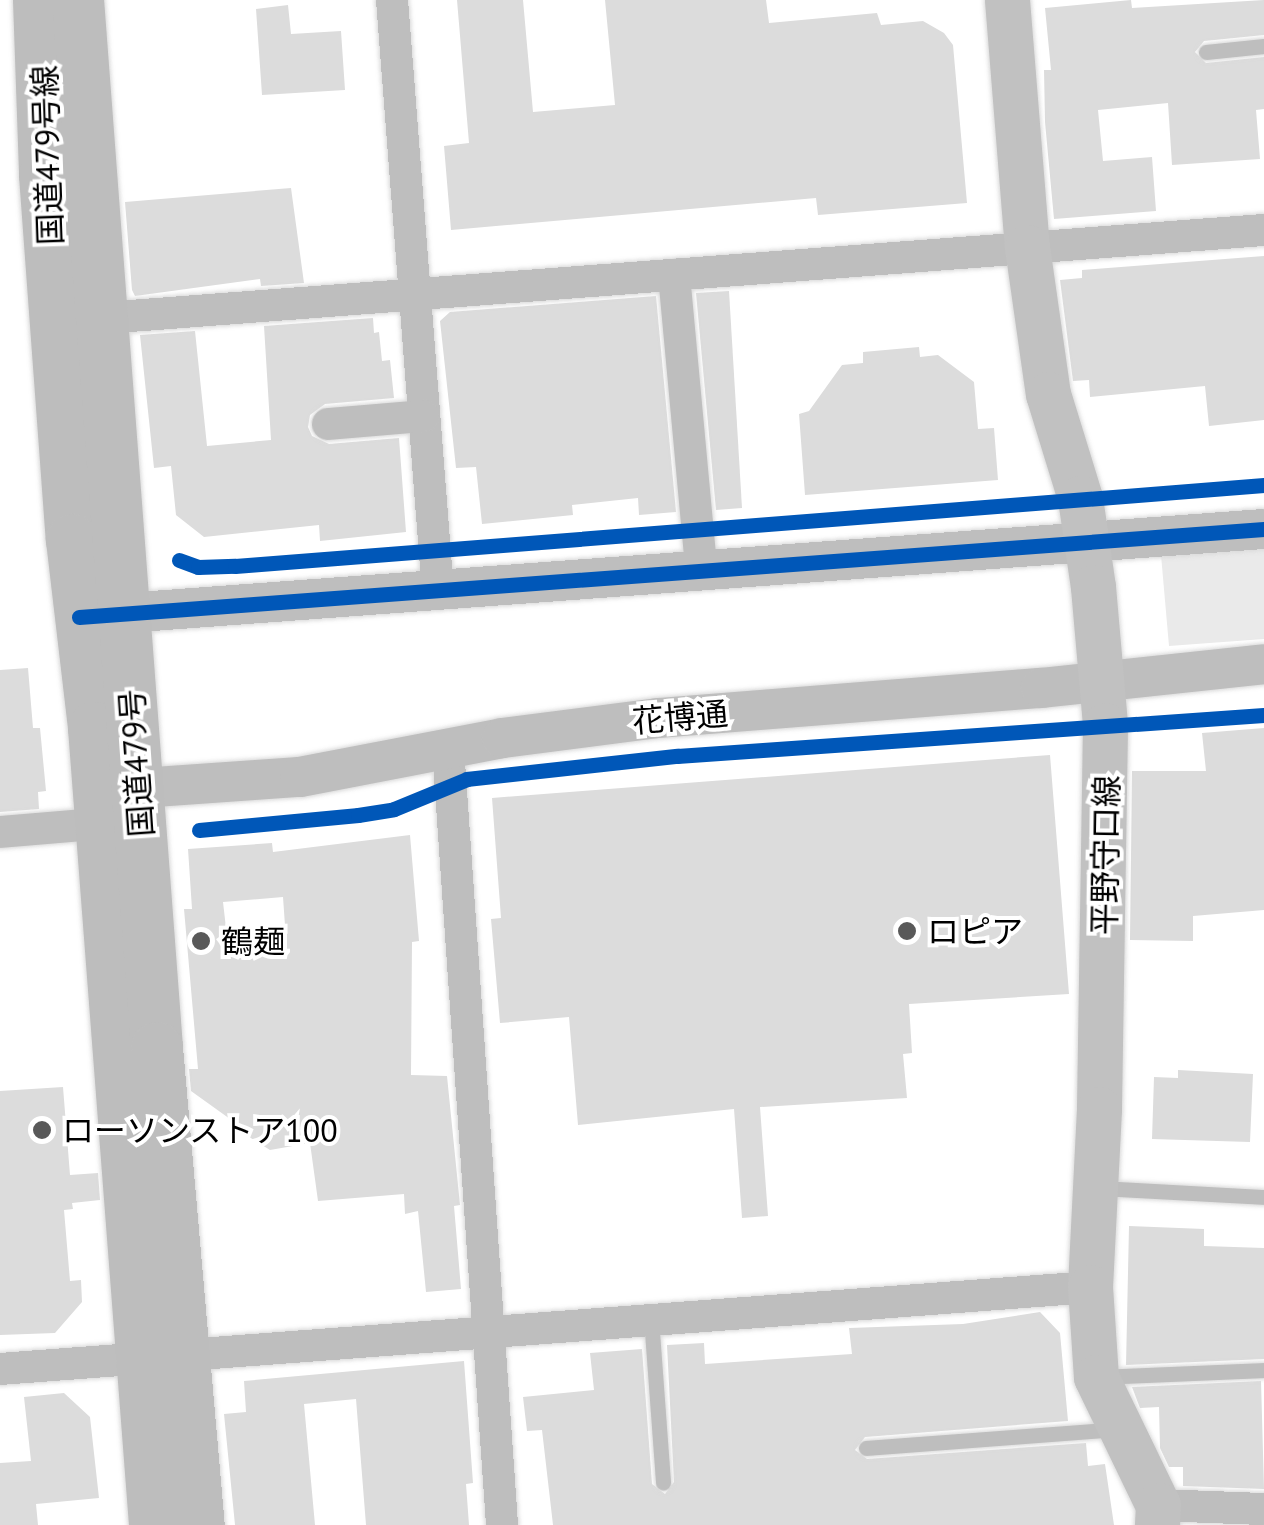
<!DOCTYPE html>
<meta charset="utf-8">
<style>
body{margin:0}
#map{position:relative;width:1264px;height:1525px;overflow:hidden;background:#fff;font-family:"PT Sans","Noto Sans JP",sans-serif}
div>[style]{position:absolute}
.green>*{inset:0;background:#eaeaea}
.building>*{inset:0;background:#dcdcdc}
.roads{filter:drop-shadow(0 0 2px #dbdbdb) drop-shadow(0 0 2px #dbdbdb)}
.service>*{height:15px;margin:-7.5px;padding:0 7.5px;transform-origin:7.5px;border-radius:7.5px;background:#bebebe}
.minor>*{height:32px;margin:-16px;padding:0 16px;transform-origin:16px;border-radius:16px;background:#bebebe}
.tertiary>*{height:40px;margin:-20px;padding:0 20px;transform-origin:20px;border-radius:20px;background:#bebebe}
.secondary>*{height:45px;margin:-22.5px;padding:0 22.5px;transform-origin:22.5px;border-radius:22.5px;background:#c1c1c1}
.trunk>*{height:52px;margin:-26px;padding:0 26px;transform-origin:26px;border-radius:26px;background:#bdbdbd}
.cycleway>*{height:15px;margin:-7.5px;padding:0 7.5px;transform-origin:7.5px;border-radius:7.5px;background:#0057b8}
.dots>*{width:28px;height:28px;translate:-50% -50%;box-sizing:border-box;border:5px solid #fff;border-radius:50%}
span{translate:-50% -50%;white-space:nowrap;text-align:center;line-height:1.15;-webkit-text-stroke:8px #fff;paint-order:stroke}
.street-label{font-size:32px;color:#000}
.poi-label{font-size:32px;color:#000}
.left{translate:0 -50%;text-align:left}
</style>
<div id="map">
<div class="green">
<div style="clip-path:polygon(1264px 547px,1264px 639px,1169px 646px,1161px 555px)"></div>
</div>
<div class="building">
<div style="clip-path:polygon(457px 0,523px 0,533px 112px,615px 105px,605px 0,766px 0,769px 23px,877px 13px,881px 25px,923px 21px,944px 33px,953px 45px,967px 203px,818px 215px,816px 198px,451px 230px,444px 146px,469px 143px)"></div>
<div style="clip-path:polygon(1131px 0,1132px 8px,1264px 0,1264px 35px,1204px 41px,1195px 52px,1206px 63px,1264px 57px,1264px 109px,1256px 110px,1260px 159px,1172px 165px,1168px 103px,1098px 110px,1103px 161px,1152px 157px,1156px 211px,1054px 219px,1045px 122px,1044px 70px,1051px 70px,1045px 8px)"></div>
<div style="clip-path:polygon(288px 5px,291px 34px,341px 31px,345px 90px,262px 95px,256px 9px)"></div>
<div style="clip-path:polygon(291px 188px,304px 283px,261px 286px,260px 279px,135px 296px,132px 290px,125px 202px)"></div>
<div style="clip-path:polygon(1264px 256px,1264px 420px,1209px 426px,1205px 386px,1090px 397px,1089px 380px,1073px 381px,1060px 280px,1082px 278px,1082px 270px)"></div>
<div style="clip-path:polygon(729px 291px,742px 508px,716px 510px,696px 293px)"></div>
<div style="clip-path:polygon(656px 296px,676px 512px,639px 515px,638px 498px,572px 505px,573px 515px,482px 524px,476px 467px,456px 468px,440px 321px,450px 312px)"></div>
<div style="clip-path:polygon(373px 318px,374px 333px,379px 332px,382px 361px,390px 360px,394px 398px,325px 404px,310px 415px,308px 427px,312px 436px,329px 444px,399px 438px,406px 532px,320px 541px,319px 525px,204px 537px,176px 515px,171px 466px,154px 468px,140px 335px,195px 331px,207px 446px,271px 440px,264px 326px)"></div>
<div style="clip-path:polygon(919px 347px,920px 357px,938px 355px,974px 382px,978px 429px,994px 428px,998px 480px,805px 495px,799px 414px,809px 411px,842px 365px,863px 363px,863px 352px)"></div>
<div style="clip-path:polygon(28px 668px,33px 728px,40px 728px,46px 791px,38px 792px,39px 809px,0 812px,0 670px)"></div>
<div style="clip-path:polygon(1264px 728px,1264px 910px,1193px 916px,1193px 941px,1130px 940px,1132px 771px,1206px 771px,1202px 733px)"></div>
<div style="clip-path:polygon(1050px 755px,1069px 994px,909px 1004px,912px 1053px,903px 1054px,907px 1098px,760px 1107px,768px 1216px,742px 1218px,734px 1109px,578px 1125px,569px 1017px,500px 1023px,491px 919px,501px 918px,492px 798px)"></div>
<div style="clip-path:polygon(evenodd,410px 835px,419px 941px,412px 942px,411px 1075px,447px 1076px,460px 1205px,454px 1206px,461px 1289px,426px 1292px,418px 1211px,405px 1214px,404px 1194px,318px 1201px,310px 1143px,270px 1150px,238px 1130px,237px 1124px,191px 1091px,189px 1069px,198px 1069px,184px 909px,192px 909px,188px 849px,272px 843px,273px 852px,410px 835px,283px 897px,287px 954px,229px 954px,223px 902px,283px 897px)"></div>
<div style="clip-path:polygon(1178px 1070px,1253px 1074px,1250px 1142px,1152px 1139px,1154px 1077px,1178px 1078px)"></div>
<div style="clip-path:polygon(63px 1087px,70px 1175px,98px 1173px,100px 1200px,72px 1203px,73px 1209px,64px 1210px,70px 1281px,81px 1280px,82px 1302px,55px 1333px,0 1335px,0 1091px)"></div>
<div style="clip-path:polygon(1129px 1226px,1204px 1229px,1204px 1246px,1264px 1248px,1264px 1359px,1126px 1365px)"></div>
<div style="clip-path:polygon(1040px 1312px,1060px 1333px,1068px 1421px,865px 1437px,855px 1450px,867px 1459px,1086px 1443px,1088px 1466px,1105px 1464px,1114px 1525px,553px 1525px,542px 1430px,527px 1431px,523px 1397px,594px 1390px,590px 1353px,642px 1349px,652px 1484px,665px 1494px,674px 1482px,667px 1345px,704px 1343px,705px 1364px,852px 1354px,849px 1328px,963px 1324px)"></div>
<div style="clip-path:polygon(464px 1361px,473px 1483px,466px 1484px,469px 1525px,366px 1525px,356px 1399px,304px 1404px,315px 1525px,235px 1525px,224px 1414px,246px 1412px,244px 1381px)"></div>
<div style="clip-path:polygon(1261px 1381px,1264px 1489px,1183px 1486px,1183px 1467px,1169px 1467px,1160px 1448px,1159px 1407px,1140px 1408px,1132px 1387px)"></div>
<div style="clip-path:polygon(64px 1393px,90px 1417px,99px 1498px,36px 1504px,38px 1525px,0 1525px,0 1463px,31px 1461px,24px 1397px)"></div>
</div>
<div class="roads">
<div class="service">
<div style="left:1206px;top:52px;width:58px;rotate:-5.9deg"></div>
<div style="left:1098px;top:1188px;width:166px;rotate:3.1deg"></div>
<div style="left:651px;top:1318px;width:165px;rotate:85.8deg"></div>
<div style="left:1100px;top:1377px;width:164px;rotate:-2.4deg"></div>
<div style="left:866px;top:1448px;width:251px;rotate:-4.3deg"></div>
</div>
<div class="minor">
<div style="left:392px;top:0;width:594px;rotate:85.56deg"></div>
<div style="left:674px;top:275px;width:300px;rotate:84.7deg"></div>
<div style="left:104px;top:318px;width:1163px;rotate:-4.34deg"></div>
<div style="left:328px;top:424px;width:96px;rotate:-4.8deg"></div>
<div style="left:448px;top:748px;width:779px;rotate:86.02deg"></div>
<div style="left:0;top:832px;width:120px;rotate:-4.8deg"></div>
<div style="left:0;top:1369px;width:1093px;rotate:-4.3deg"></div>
<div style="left:1158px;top:1505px;width:106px;rotate:2.2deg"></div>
</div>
<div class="tertiary">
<div style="left:98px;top:615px;width:1169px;rotate:-4.22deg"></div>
<div style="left:112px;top:790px;width:188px;rotate:-4deg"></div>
<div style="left:300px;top:777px;width:206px;rotate:-10.9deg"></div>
<div style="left:502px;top:738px;width:157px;rotate:-7.3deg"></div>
<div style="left:658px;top:718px;width:384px;rotate:-4.5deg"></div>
<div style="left:1041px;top:688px;width:224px;rotate:-6.1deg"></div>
</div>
<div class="secondary">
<div style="left:1007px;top:0;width:248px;rotate:85.4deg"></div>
<div style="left:1027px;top:247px;width:148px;rotate:81.9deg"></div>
<div style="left:1048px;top:394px;width:109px;rotate:72.9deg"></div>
<div style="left:1080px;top:498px;width:90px;rotate:81.7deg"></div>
<div style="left:1093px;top:587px;width:139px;rotate:85deg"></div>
<div style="left:1105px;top:725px;width:384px;rotate:90.9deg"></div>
<div style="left:1099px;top:1109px;width:178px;rotate:92.9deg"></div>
<div style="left:1090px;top:1287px;width:90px;rotate:86.2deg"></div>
<div style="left:1096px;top:1377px;width:142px;rotate:64.2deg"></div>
<div style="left:1158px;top:1505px;width:20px;rotate:93deg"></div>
</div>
<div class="trunk">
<div style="left:39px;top:0;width:175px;rotate:88deg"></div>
<div style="left:45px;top:175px;width:366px;rotate:85.8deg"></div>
<div style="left:72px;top:540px;width:189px;rotate:83.3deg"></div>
<div style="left:94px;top:728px;width:799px;rotate:85.62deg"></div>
<div style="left:78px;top:0;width:1051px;rotate:85.69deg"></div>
<div style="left:157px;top:1048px;width:479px;rotate:85deg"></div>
</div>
</div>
<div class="cycleway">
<div style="left:179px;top:560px;width:20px;rotate:20deg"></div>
<div style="left:198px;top:567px;width:37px;rotate:-2deg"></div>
<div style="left:235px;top:566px;width:1032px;rotate:-4.5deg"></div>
<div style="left:79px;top:617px;width:1188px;rotate:-4.25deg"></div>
<div style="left:199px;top:830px;width:160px;rotate:-5.4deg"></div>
<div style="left:358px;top:815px;width:36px;rotate:-9deg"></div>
<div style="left:394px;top:809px;width:79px;rotate:-22.3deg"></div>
<div style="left:467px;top:779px;width:211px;rotate:-6.3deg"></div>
<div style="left:677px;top:756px;width:588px;rotate:-4deg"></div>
</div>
<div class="dots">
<div style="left:907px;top:931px;background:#595959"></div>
<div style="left:201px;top:941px;background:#595959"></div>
<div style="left:42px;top:1130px;background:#595959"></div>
</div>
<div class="street-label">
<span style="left:47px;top:155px;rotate:-92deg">国道479号線</span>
<span style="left:680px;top:717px;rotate:-5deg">花博通</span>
<span style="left:136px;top:763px;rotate:-94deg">国道479号</span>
<span style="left:1105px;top:855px;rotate:-89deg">平野守口線</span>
</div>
<div class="poi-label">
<span class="left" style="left:927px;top:931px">ロピア</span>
<span class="left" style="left:221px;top:941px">鶴麺</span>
<span class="left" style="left:62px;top:1130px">ローソンストア100</span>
</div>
</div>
